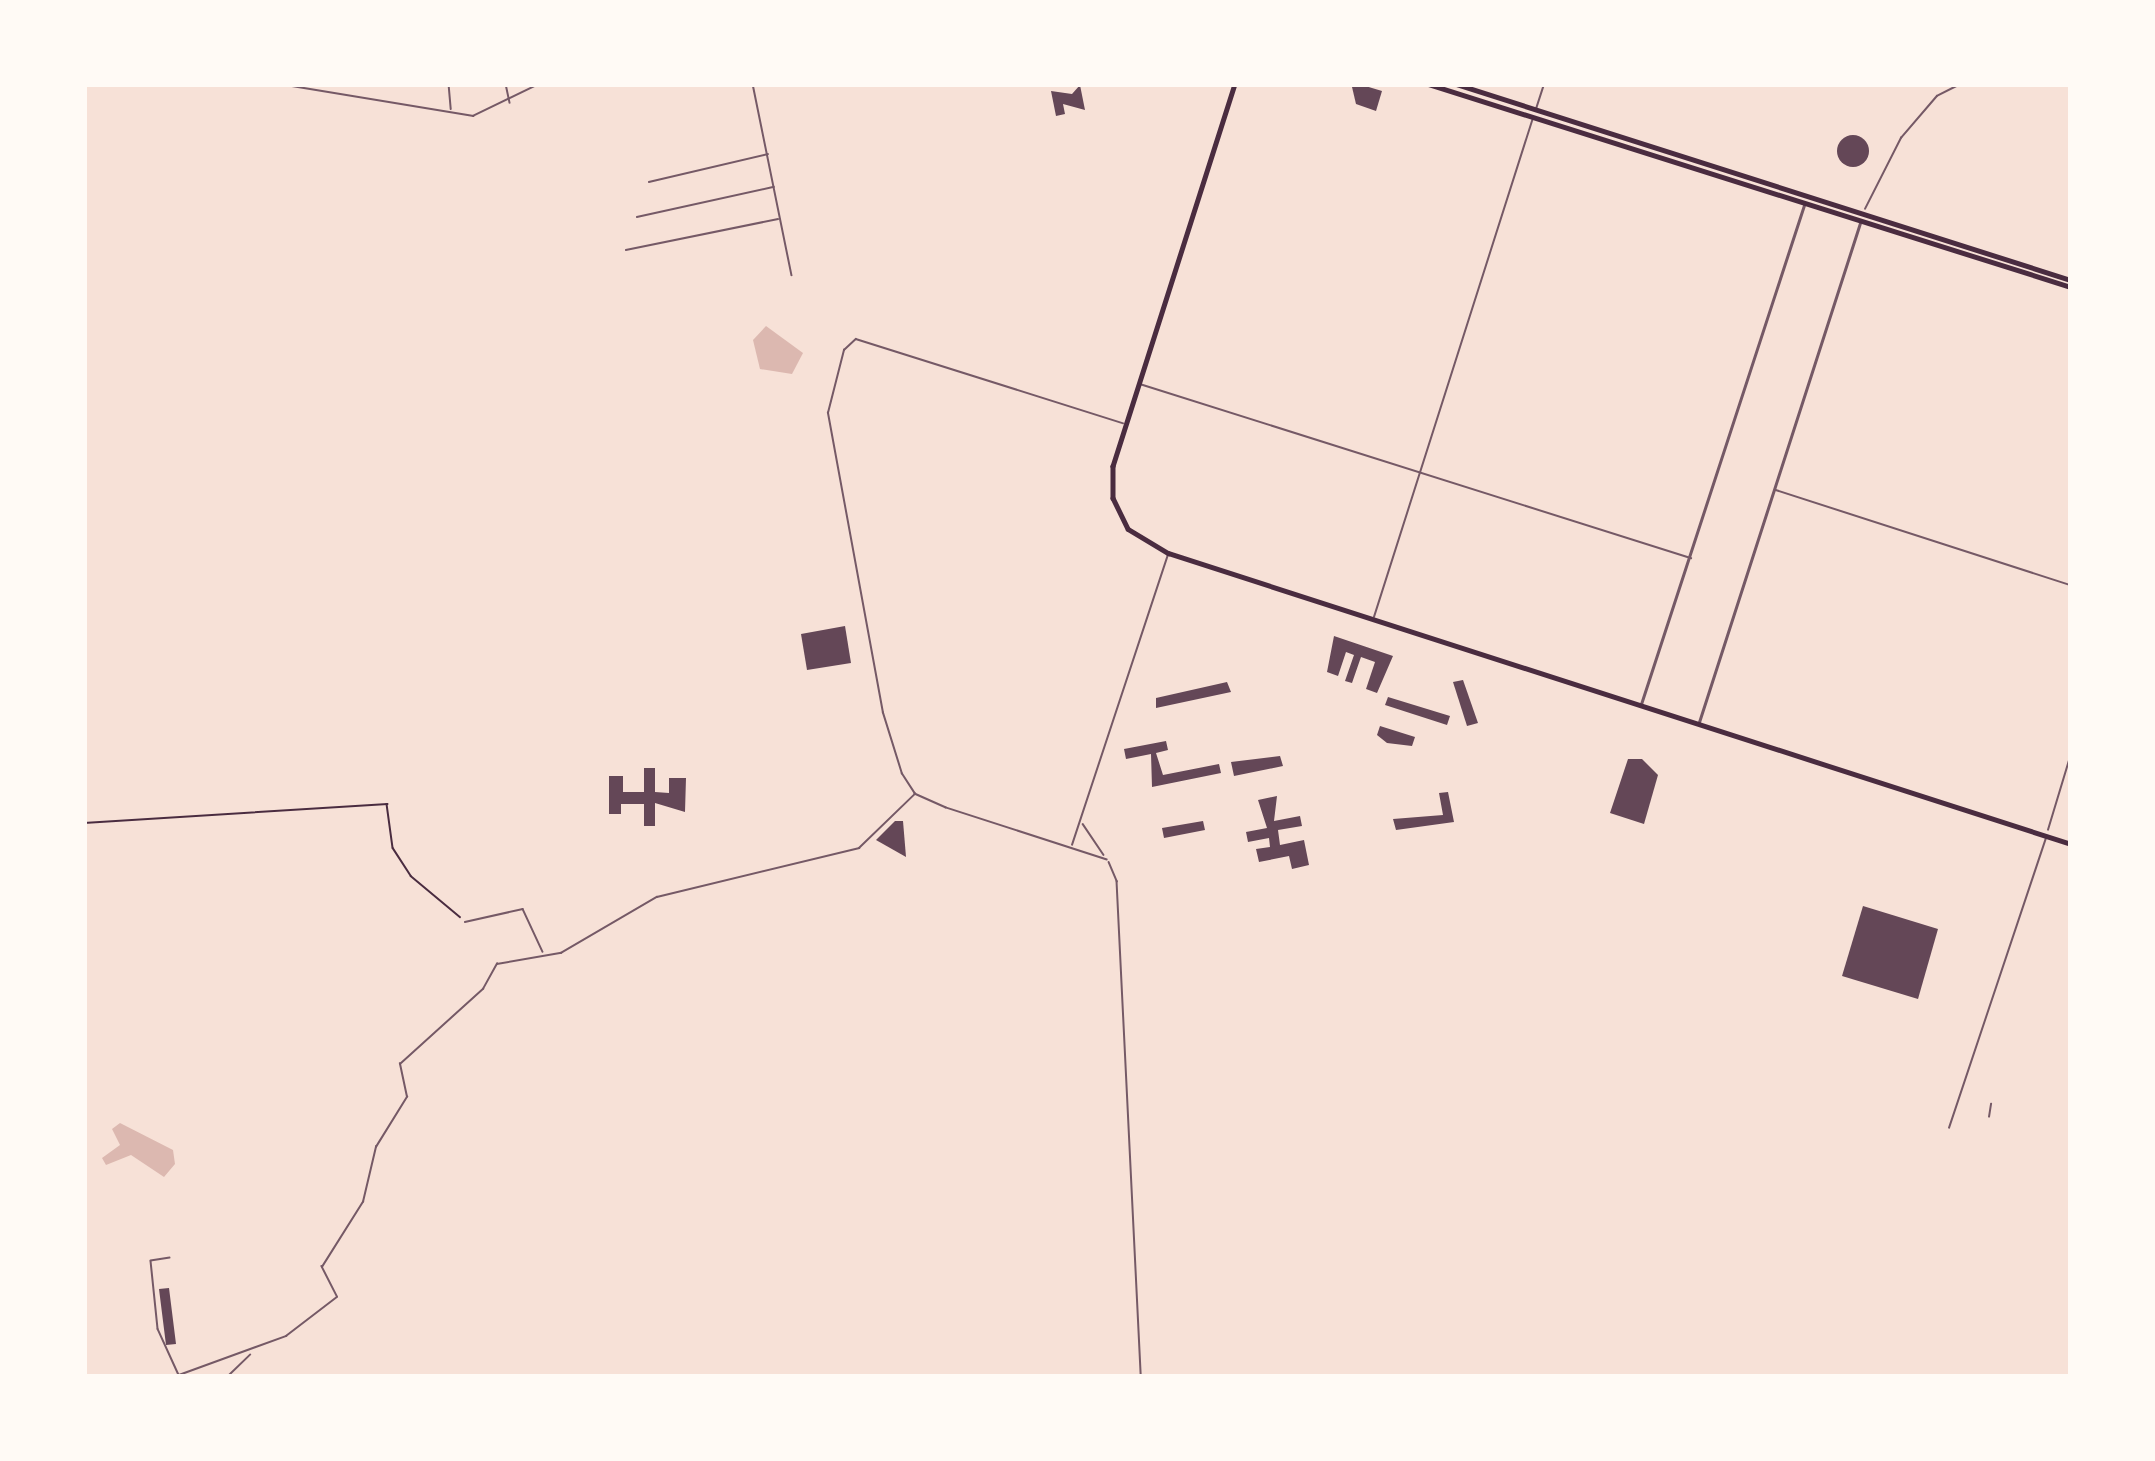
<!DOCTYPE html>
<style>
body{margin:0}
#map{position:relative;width:2155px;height:1461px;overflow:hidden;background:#f7e1d7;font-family:Bitter,serif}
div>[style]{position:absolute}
.water>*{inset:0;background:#dcb8b0}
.building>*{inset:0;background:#644757}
.round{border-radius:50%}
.path>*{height:1.5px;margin:-0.75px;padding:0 0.75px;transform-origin:0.75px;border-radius:0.75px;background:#4a2c40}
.minor>*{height:1.5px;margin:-0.75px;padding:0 0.75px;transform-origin:0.75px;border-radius:0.75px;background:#755966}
.tertiary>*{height:3px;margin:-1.5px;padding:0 1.5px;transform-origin:1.5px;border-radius:1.5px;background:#755966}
.secondary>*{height:4.5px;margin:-2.25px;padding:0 2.25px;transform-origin:2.25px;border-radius:2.25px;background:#4a2c40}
span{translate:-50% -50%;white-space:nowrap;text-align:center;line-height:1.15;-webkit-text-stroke:9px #fffaf5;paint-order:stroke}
.frame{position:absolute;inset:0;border:87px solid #fffaf5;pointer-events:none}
</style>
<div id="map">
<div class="water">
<div style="clip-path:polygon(766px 326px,803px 353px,792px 374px,760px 369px,753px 340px)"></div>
<div style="clip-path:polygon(120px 1123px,173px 1150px,175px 1164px,164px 1177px,131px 1155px,106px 1165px,102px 1158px,120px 1145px,112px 1129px)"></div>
</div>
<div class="building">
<div style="clip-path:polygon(1080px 85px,1085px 110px,1063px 104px,1065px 114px,1056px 116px,1051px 91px,1072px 94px)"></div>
<div style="clip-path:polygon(1362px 85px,1382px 91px,1376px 111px,1356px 104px,1352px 87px)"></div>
<div class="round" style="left:1837px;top:135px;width:32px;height:32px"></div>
<div style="clip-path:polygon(845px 626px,851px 663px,807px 670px,801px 634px)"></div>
<div style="clip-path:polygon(1334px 636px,1393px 656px,1377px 693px,1366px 689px,1375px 662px,1361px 657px,1352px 683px,1345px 681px,1354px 655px,1346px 652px,1338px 676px,1327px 672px)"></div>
<div style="clip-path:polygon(1463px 680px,1478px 723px,1467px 726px,1453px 682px)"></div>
<div style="clip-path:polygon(1227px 682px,1231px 692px,1156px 708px,1156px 698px)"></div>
<div style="clip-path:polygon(1388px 697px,1450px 716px,1447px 725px,1385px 705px)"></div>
<div style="clip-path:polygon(1380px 726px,1415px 737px,1412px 746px,1387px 743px,1377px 735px)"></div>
<div style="clip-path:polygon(1166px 741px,1168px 750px,1156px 753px,1163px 775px,1219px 764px,1221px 773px,1152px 787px,1151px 754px,1126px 759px,1124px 749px)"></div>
<div style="clip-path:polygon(1280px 756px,1283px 766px,1234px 776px,1231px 762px)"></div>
<div style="clip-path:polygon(1628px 759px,1642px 759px,1658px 775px,1644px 824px,1610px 813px)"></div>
<div style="clip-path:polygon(644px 768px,655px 768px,655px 792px,669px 793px,669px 778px,686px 778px,685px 812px,655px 803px,655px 826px,644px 826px,644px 804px,621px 804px,621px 814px,609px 814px,609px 776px,623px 776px,623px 792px,644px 792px)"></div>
<div style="clip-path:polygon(1448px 792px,1454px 822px,1396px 830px,1393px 819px,1443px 815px,1439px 793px)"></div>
<div style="clip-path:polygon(1277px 796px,1274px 821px,1300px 816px,1302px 826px,1278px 830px,1280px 845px,1304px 840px,1309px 865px,1292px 869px,1289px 856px,1259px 862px,1256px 849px,1270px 847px,1269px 838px,1248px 842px,1246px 832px,1267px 828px,1258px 800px)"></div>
<div style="clip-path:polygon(895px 821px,903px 821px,906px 857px,876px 840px)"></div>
<div style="clip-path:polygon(1203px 821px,1205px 830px,1164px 838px,1162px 828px)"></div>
<div style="clip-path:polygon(1863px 906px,1938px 929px,1918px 999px,1842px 976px)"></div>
<div style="clip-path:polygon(169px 1288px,176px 1344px,166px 1345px,159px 1289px)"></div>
</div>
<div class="path">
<div style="left:84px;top:823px;width:304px;rotate:-3.6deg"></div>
<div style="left:387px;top:804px;width:44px;rotate:82.2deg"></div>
<div style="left:393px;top:848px;width:33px;rotate:57deg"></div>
<div style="left:411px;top:876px;width:64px;rotate:39.9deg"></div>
</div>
<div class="minor">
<div style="left:280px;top:84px;width:196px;rotate:9.4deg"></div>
<div style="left:473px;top:116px;width:73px;rotate:-25.9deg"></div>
<div style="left:449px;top:84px;width:25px;rotate:85deg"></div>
<div style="left:506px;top:84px;width:19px;rotate:78deg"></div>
<div style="left:753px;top:84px;width:195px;rotate:78.5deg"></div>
<div style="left:1536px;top:109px;width:26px;rotate:-72deg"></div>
<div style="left:649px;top:182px;width:122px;rotate:-13.2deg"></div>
<div style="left:1865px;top:209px;width:80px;rotate:-63.1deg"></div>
<div style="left:1901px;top:138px;width:55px;rotate:-49.4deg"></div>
<div style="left:1937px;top:96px;width:27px;rotate:-27deg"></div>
<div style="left:637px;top:217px;width:140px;rotate:-12.4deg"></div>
<div style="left:626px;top:250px;width:155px;rotate:-11.5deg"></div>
<div style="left:1140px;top:384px;width:578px;rotate:17.53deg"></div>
<div style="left:1776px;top:490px;width:310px;rotate:17.9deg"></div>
<div style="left:1374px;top:617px;width:521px;rotate:-72.33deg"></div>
<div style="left:1083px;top:824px;width:37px;rotate:56deg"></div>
<div style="left:2048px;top:830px;width:79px;rotate:-73.2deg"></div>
<div style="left:1072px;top:845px;width:303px;rotate:-71.7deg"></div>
<div style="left:1107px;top:860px;width:169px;rotate:-162.1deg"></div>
<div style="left:946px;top:808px;width:34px;rotate:-156deg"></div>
<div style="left:915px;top:794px;width:24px;rotate:-123deg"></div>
<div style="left:902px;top:774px;width:64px;rotate:-107.3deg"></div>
<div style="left:883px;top:713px;width:305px;rotate:-100.4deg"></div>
<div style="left:828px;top:413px;width:65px;rotate:-75.7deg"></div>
<div style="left:844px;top:350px;width:16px;rotate:-43deg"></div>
<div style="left:856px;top:339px;width:280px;rotate:17.5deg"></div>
<div style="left:1109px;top:862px;width:21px;rotate:67deg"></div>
<div style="left:1117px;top:881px;width:497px;rotate:87.2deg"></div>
<div style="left:465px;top:922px;width:59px;rotate:-12.6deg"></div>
<div style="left:523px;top:909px;width:47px;rotate:65.1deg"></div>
<div style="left:1989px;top:1117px;width:13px;rotate:-81deg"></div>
<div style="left:1949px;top:1128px;width:306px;rotate:-71.5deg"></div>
<div style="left:170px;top:1258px;width:19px;rotate:171deg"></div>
<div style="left:151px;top:1261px;width:68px;rotate:84.1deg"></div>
<div style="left:158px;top:1329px;width:51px;rotate:65.5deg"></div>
<div style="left:179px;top:1375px;width:114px;rotate:-20deg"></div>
<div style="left:286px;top:1336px;width:64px;rotate:-37.4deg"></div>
<div style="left:337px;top:1297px;width:34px;rotate:-117deg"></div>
<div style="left:322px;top:1267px;width:77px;rotate:-57.8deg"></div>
<div style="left:363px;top:1202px;width:57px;rotate:-76.7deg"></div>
<div style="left:376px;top:1147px;width:59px;rotate:-58.2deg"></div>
<div style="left:407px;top:1097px;width:34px;rotate:-102deg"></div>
<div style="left:400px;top:1064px;width:112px;rotate:-42.1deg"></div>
<div style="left:483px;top:989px;width:29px;rotate:-61deg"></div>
<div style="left:497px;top:964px;width:65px;rotate:-9.8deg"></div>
<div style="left:561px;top:953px;width:111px;rotate:-30.3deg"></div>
<div style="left:657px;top:897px;width:208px;rotate:-13.6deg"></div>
<div style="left:859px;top:848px;width:78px;rotate:-44deg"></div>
<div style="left:227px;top:1377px;width:32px;rotate:-44deg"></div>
</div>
<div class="tertiary">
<div style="left:1641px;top:704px;width:525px;rotate:-71.91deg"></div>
<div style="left:1699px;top:722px;width:524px;rotate:-72.12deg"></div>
</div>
<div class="secondary">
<div style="left:1235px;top:84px;width:401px;rotate:107.7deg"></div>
<div style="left:1113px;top:466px;width:32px;rotate:90deg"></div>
<div style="left:1113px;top:498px;width:34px;rotate:64deg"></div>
<div style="left:1128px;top:529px;width:47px;rotate:31deg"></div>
<div style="left:1168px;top:553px;width:949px;rotate:17.86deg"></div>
<div style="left:1428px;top:84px;width:674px;rotate:17.52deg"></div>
<div style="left:1456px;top:84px;width:645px;rotate:17.68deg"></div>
</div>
<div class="frame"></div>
</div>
